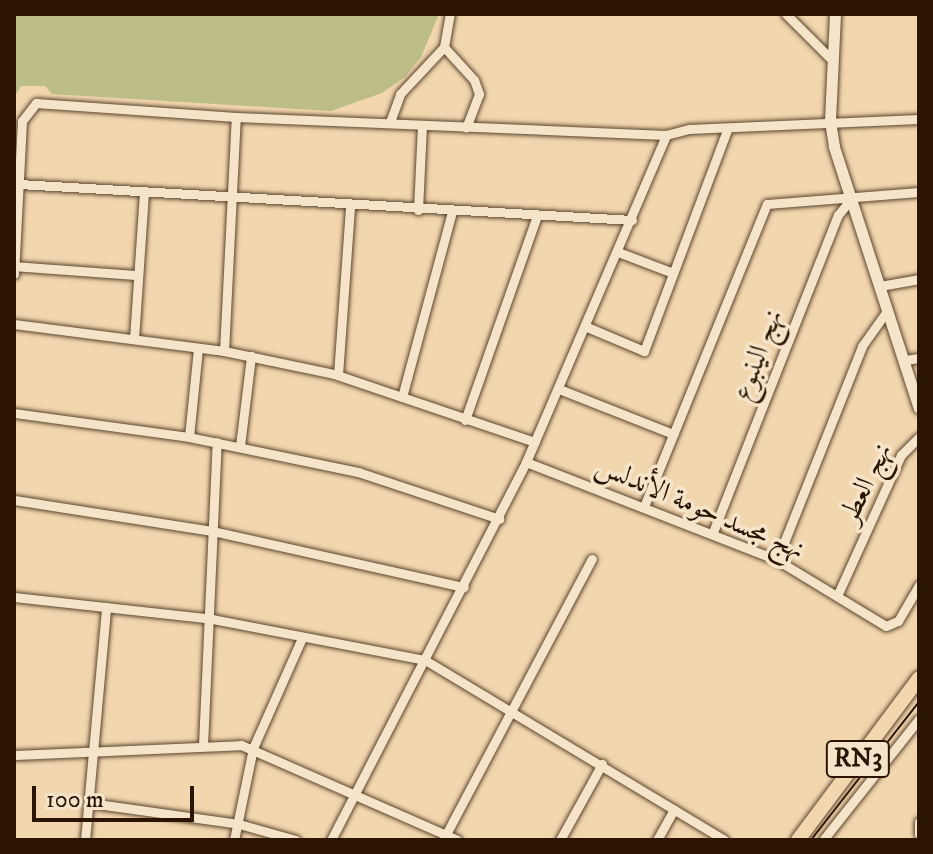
<!DOCTYPE html>
<meta charset="utf-8">
<style>
body{margin:0}
#map{position:relative;width:933px;height:854px;overflow:hidden;background:#f1d6ae;font-family:"IM FELL DW Pica",Amiri,serif}
div>[style]{position:absolute}
.green>*{inset:0;background:#bdbd88}
.roads{filter:drop-shadow(0 0 2px #5c452c) drop-shadow(0 0 2px #5c452c)}
.minor>*{height:9px;margin:-4.5px;padding:0 4.5px;transform-origin:4.5px;border-radius:4.5px;background:#f6e4ca}
.tertiary>*{height:11px;margin:-5.5px;padding:0 5.5px;transform-origin:5.5px;border-radius:5.5px;background:#f6e4ca}
.primary>*{height:14px;margin:-7px;padding:0 7px;transform-origin:7px;border-radius:7px;background:#f1d6ae}
.tram>*{height:2px;margin:-1px;padding:0 1px;transform-origin:1px;border-radius:1px;background:#2b1500}
span{translate:-50% -50%;white-space:nowrap;text-align:center;line-height:1.15;-webkit-text-stroke:7px #f6e4ca;paint-order:stroke}
.shield-label span{padding:2px 6px;background:#f6e4ca;border:2px solid;border-radius:6px;-webkit-text-stroke-width:0}
.shield-label{font-size:26px;color:#2b1500;font-weight:700}
.street-label{font-size:28px;color:#2b1500}
.frame{position:absolute;inset:0;border:16px solid #2b1500;pointer-events:none}
.scale{position:absolute;left:32px;top:786px;width:162px;height:36px;box-sizing:border-box;border:4px solid #2b1500;border-top:0;padding-left:10px;font-size:24px;line-height:28px;white-space:nowrap;color:#2b1500;-webkit-text-stroke:6px #f6e4ca;paint-order:stroke}
</style>
<div id="map">
<div class="green">
<div style="clip-path:polygon(14px 14px,439px 14px,421px 57px,405px 77px,382px 93px,331px 111px,52px 94px,45px 86px,21px 86px,14px 98px)"></div>
</div>
<div class="roads">
<div class="minor">
<div style="left:786px;top:14px;width:65px;rotate:45deg"></div>
<div style="left:444px;top:47px;width:45px;rotate:47.7deg"></div>
<div style="left:474px;top:80px;width:15px;rotate:70deg"></div>
<div style="left:479px;top:94px;width:36px;rotate:111deg"></div>
<div style="left:390px;top:122px;width:30px;rotate:-70deg"></div>
<div style="left:400px;top:94px;width:64px;rotate:-46.9deg"></div>
<div style="left:444px;top:47px;width:34px;rotate:-80deg"></div>
<div style="left:19px;top:184px;width:614px;rotate:3.36deg"></div>
<div style="left:418px;top:210px;width:85px;rotate:-87.3deg"></div>
<div style="left:618px;top:252px;width:59px;rotate:20.9deg"></div>
<div style="left:14px;top:266px;width:124px;rotate:4.2deg"></div>
<div style="left:14px;top:274px;width:153px;rotate:-87deg"></div>
<div style="left:22px;top:121px;width:23px;rotate:-52deg"></div>
<div style="left:36px;top:103px;width:200px;rotate:4deg"></div>
<div style="left:236px;top:117px;width:430px;rotate:2.4deg"></div>
<div style="left:666px;top:135px;width:24px;rotate:-15deg"></div>
<div style="left:689px;top:129px;width:230px;rotate:-2.5deg"></div>
<div style="left:880px;top:286px;width:40px;rotate:-10deg"></div>
<div style="left:14px;top:324px;width:212px;rotate:7.3deg"></div>
<div style="left:224px;top:351px;width:112px;rotate:11.8deg"></div>
<div style="left:334px;top:374px;width:212px;rotate:18.7deg"></div>
<div style="left:587px;top:327px;width:62px;rotate:22.8deg"></div>
<div style="left:644px;top:351px;width:236px;rotate:-69.4deg"></div>
<div style="left:134px;top:339px;width:145px;rotate:-86.1deg"></div>
<div style="left:224px;top:351px;width:234px;rotate:-87.1deg"></div>
<div style="left:905px;top:360px;width:14px;rotate:-8deg"></div>
<div style="left:338px;top:375px;width:169px;rotate:-85.9deg"></div>
<div style="left:559px;top:389px;width:123px;rotate:21.5deg"></div>
<div style="left:402px;top:397px;width:192px;rotate:-74.9deg"></div>
<div style="left:14px;top:413px;width:177px;rotate:7.8deg"></div>
<div style="left:189px;top:437px;width:173px;rotate:11.7deg"></div>
<div style="left:358px;top:472px;width:149px;rotate:18.4deg"></div>
<div style="left:465px;top:420px;width:216px;rotate:-70.6deg"></div>
<div style="left:189px;top:437px;width:89px;rotate:-84.2deg"></div>
<div style="left:240px;top:446px;width:91px;rotate:-83deg"></div>
<div style="left:526px;top:462px;width:269px;rotate:21.3deg"></div>
<div style="left:777px;top:560px;width:127px;rotate:31.2deg"></div>
<div style="left:886px;top:626px;width:13px;rotate:-23deg"></div>
<div style="left:898px;top:621px;width:42px;rotate:-59.7deg"></div>
<div style="left:14px;top:500px;width:201px;rotate:8.9deg"></div>
<div style="left:213px;top:531px;width:257px;rotate:12.6deg"></div>
<div style="left:645px;top:504px;width:324px;rotate:-67.9deg"></div>
<div style="left:767px;top:204px;width:152px;rotate:-4.5deg"></div>
<div style="left:713px;top:532px;width:341px;rotate:-68.5deg"></div>
<div style="left:838px;top:215px;width:22px;rotate:-51deg"></div>
<div style="left:777px;top:560px;width:230px;rotate:-68.3deg"></div>
<div style="left:862px;top:346px;width:43px;rotate:-54.5deg"></div>
<div style="left:837px;top:596px;width:155px;rotate:-65.6deg"></div>
<div style="left:901px;top:455px;width:25px;rotate:-45deg"></div>
<div style="left:14px;top:597px;width:199px;rotate:6.3deg"></div>
<div style="left:212px;top:619px;width:217px;rotate:10.9deg"></div>
<div style="left:425px;top:660px;width:349px;rotate:31deg"></div>
<div style="left:203px;top:745px;width:303px;rotate:-87.4deg"></div>
<div style="left:14px;top:755px;width:227px;rotate:-2.5deg"></div>
<div style="left:241px;top:745px;width:236px;rotate:23.7deg"></div>
<div style="left:90px;top:803px;width:150px;rotate:8deg"></div>
<div style="left:239px;top:824px;width:59px;rotate:15.7deg"></div>
<div style="left:919px;top:822px;width:12px;rotate:90deg"></div>
<div style="left:85px;top:840px;width:234px;rotate:-84.8deg"></div>
<div style="left:234px;top:840px;width:94px;rotate:-78.3deg"></div>
<div style="left:253px;top:748px;width:120px;rotate:-66deg"></div>
<div style="left:331px;top:840px;width:425px;rotate:-62.7deg"></div>
<div style="left:526px;top:462px;width:356px;rotate:-66.8deg"></div>
<div style="left:443px;top:840px;width:318px;rotate:-62.1deg"></div>
<div style="left:560px;top:840px;width:87px;rotate:-61.1deg"></div>
<div style="left:657px;top:840px;width:35px;rotate:-61deg"></div>
<div style="left:823px;top:840px;width:154px;rotate:-51.6deg"></div>
</div>
<div class="tertiary">
<div style="left:835px;top:14px;width:107px;rotate:92.7deg"></div>
<div style="left:830px;top:121px;width:26px;rotate:81deg"></div>
<div style="left:834px;top:147px;width:274px;rotate:72deg"></div>
</div>
<div class="primary">
<div style="left:798px;top:840px;width:202px;rotate:-53.2deg"></div>
</div>
</div>
<div class="tram">
<div style="left:811px;top:840px;width:175px;rotate:-52deg"></div>
</div>
<div class="shield-label">
<span style="left:858px;top:759px">RN3</span>
</div>
<div class="street-label">
<span style="left:758px;top:355px;rotate:-69deg">نهج الينبوع</span>
<span style="left:866px;top:483px;rotate:-64deg">نهج العطر</span>
<span style="left:700px;top:508px;rotate:23deg">نهج مجسد حومة الأندلس</span>
</div>
<div class="frame"></div>
<div class="scale">100 m</div>
</div>
